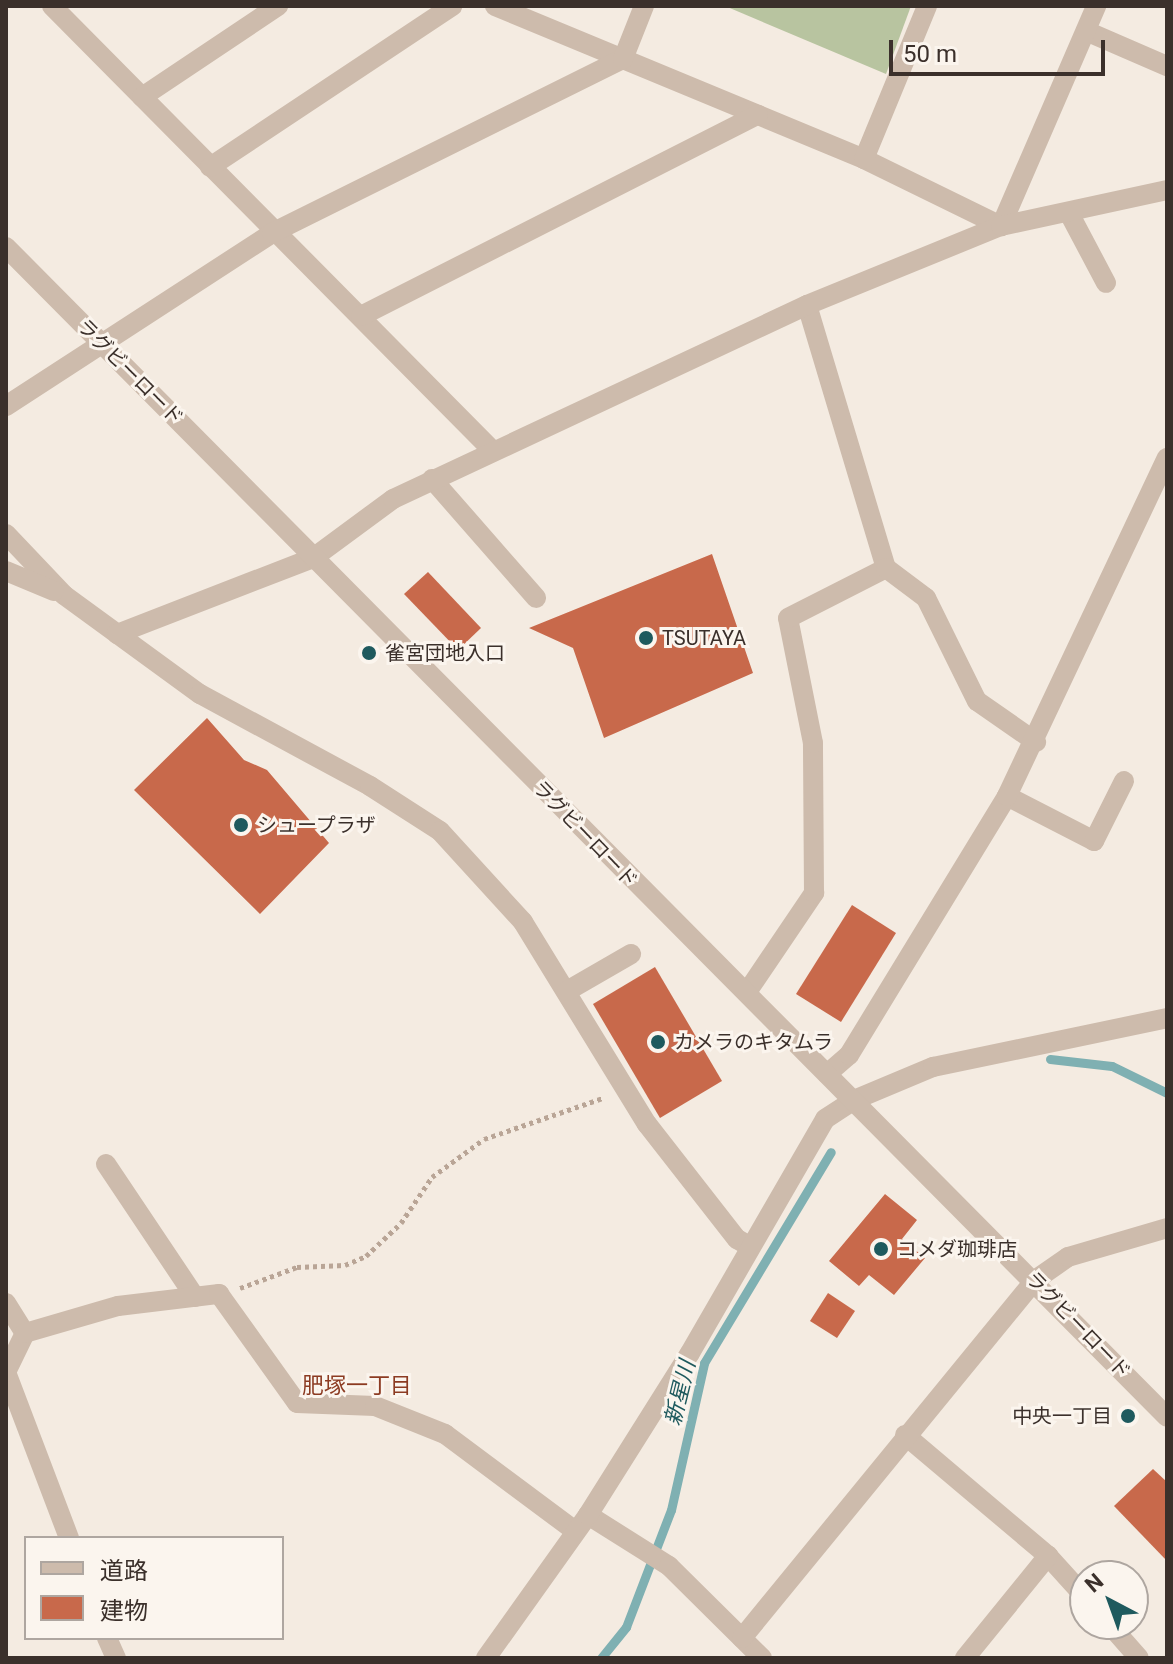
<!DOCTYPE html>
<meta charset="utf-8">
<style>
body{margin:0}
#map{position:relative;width:1173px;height:1664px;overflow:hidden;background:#f4ebe1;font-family:Roboto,"Noto Sans JP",sans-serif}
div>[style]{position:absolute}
.green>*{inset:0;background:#b8c4a0}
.stream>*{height:9px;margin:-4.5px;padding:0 4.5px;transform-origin:4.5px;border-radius:4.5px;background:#7fb0b2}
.building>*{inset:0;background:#c8694b}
.path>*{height:5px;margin-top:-2.5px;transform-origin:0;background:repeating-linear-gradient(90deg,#b9a596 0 4px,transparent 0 8px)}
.minor>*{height:20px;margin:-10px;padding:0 10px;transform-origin:10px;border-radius:10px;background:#cdbbac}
.tertiary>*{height:20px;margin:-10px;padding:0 10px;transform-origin:10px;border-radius:10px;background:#cdbbac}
.dots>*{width:22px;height:22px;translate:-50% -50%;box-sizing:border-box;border:4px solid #fbf5ee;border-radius:50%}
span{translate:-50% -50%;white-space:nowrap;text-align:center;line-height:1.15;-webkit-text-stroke:6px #fbf5ee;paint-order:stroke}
.street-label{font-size:20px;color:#3b302b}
.poi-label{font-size:20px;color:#3b302b}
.left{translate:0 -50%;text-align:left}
.right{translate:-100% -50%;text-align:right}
.neighbourhood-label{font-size:22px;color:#8c3b22}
.water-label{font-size:22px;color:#1f5a5e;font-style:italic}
.frame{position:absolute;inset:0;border:8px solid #3b302b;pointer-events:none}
.legend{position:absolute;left:24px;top:1536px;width:260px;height:104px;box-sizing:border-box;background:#fbf5ee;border:2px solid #aea6a0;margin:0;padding:10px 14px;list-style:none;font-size:24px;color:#3b302b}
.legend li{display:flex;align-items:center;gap:16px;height:40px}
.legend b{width:40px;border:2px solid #aea6a0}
.north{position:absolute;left:1069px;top:1560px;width:80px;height:80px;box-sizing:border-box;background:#fbf5ee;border:2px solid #aea6a0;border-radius:50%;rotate:319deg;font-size:22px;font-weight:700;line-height:32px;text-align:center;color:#3b302b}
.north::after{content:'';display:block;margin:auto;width:28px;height:36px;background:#1f5a5e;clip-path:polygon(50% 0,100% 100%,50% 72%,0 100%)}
.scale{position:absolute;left:889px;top:40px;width:216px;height:36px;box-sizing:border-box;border:4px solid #3b302b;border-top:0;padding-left:10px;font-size:24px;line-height:28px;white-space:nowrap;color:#3b302b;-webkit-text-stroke:6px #fbf5ee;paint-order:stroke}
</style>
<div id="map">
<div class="green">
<div style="clip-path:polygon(725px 6px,911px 6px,886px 74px)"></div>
</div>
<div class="stream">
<div style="left:1050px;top:1059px;width:62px;rotate:6.4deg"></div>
<div style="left:1112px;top:1066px;width:61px;rotate:26.1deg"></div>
<div style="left:601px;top:1658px;width:40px;rotate:-51deg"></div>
<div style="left:626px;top:1627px;width:125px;rotate:-69deg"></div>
<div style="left:671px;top:1510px;width:151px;rotate:-77.3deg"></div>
<div style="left:704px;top:1363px;width:246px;rotate:-59deg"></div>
</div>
<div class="building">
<div style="clip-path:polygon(712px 554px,753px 673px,604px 738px,573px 648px,529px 628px)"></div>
<div style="clip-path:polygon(428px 572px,481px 628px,458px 650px,404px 594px)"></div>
<div style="clip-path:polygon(207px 718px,244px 760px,267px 770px,329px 843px,260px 914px,134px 790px)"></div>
<div style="clip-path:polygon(852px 905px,896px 933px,841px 1022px,796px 994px)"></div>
<div style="clip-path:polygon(655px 967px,722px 1081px,660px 1118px,593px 1004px)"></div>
<div style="clip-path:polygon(885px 1194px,917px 1220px,902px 1239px,925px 1258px,894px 1295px,869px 1275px,859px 1286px,829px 1261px)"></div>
<div style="clip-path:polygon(828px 1293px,855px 1311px,837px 1338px,810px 1321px)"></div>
<div style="clip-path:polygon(1153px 1469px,1167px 1482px,1167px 1561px,1114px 1506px)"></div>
</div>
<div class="path">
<div style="left:1165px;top:1086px;width:2px"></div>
<div style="left:240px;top:1288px;width:61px;rotate:-20.2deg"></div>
<div style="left:297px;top:1267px;width:48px;rotate:-2.4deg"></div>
<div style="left:345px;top:1265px;width:23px;rotate:-23deg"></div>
<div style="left:366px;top:1256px;width:48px;rotate:-43.3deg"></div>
<div style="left:401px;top:1223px;width:55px;rotate:-56deg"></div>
<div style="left:432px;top:1177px;width:64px;rotate:-36.2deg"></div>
<div style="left:484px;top:1139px;width:126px;rotate:-19deg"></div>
</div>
<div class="minor">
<div style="left:52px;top:6px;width:625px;rotate:45.26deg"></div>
<div style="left:495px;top:6px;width:399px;rotate:22.5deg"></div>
<div style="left:864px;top:159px;width:153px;rotate:26.1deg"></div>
<div style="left:1086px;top:31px;width:88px;rotate:23.4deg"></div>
<div style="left:142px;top:97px;width:164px;rotate:-33.8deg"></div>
<div style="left:864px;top:159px;width:165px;rotate:-67.6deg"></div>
<div style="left:210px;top:167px;width:291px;rotate:-33.6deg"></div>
<div style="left:1069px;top:213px;width:79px;rotate:62.1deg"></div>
<div style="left:1001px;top:226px;width:240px;rotate:-66.6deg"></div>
<div style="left:807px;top:305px;width:275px;rotate:73.3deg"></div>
<div style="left:361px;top:316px;width:445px;rotate:-26.9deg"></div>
<div style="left:6px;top:406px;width:317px;rotate:-33deg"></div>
<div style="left:272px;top:233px;width:392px;rotate:-26.4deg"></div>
<div style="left:623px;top:59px;width:57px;rotate:-68.4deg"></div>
<div style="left:432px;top:479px;width:158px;rotate:48.8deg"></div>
<div style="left:6px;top:534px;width:84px;rotate:46.4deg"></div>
<div style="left:64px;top:595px;width:168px;rotate:36.1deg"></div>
<div style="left:200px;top:694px;width:193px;rotate:28.4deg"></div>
<div style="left:370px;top:786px;width:83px;rotate:32.7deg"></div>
<div style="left:440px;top:831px;width:123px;rotate:47.6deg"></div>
<div style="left:523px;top:922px;width:237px;rotate:58.5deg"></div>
<div style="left:647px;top:1124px;width:146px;rotate:52deg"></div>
<div style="left:737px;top:1239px;width:14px;rotate:30deg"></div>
<div style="left:6px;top:571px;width:52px;rotate:22.6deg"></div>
<div style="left:117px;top:634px;width:210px;rotate:-21.2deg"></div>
<div style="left:313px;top:558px;width:99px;rotate:-36.4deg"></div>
<div style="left:393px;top:499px;width:457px;rotate:-25.1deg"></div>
<div style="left:807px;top:305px;width:209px;rotate:-22.2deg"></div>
<div style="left:1001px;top:226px;width:170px;rotate:-12.2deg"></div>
<div style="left:1007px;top:796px;width:98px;rotate:27.3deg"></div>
<div style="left:1094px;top:841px;width:67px;rotate:-63.4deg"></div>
<div style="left:567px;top:991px;width:74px;rotate:-30deg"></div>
<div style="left:747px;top:992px;width:120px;rotate:-55.9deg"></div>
<div style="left:814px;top:893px;width:150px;rotate:-90.4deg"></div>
<div style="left:813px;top:743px;width:127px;rotate:-101.3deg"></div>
<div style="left:788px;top:618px;width:110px;rotate:-27deg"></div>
<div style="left:886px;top:568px;width:50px;rotate:36.9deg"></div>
<div style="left:926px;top:598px;width:115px;rotate:63.7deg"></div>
<div style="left:977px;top:701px;width:72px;rotate:34.8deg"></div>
<div style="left:827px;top:1074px;width:29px;rotate:-41deg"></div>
<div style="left:849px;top:1055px;width:303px;rotate:-58.6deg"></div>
<div style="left:1007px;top:796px;width:374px;rotate:-64.7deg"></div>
<div style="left:106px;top:1164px;width:160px;rotate:56.2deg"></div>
<div style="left:6px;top:1303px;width:36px;rotate:58deg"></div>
<div style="left:905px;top:1435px;width:187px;rotate:40.2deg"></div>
<div style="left:1048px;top:1556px;width:55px;rotate:47.9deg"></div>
<div style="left:588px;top:1515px;width:96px;rotate:32.2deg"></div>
<div style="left:669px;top:1566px;width:131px;rotate:44.7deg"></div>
<div style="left:69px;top:1538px;width:178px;rotate:-110.8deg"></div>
<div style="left:6px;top:1372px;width:43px;rotate:-64deg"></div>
<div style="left:25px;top:1333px;width:97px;rotate:-16.2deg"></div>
<div style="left:118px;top:1306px;width:102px;rotate:-6.8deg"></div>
<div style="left:219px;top:1294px;width:134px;rotate:54.4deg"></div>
<div style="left:297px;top:1403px;width:78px;rotate:2.2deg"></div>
<div style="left:375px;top:1406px;width:75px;rotate:21.8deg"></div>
<div style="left:445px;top:1434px;width:162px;rotate:36.7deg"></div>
<div style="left:1109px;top:1624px;width:45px;rotate:48.6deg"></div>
<div style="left:107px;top:1638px;width:22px;rotate:66deg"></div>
<div style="left:742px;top:1638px;width:463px;rotate:-50.7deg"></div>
<div style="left:1035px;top:1280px;width:40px;rotate:-34.9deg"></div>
<div style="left:1068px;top:1257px;width:103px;rotate:-16.3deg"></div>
<div style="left:486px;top:1658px;width:176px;rotate:-54.5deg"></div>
<div style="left:588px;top:1515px;width:191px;rotate:-57.8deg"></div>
<div style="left:690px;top:1353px;width:270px;rotate:-60deg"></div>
<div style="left:825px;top:1119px;width:35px;rotate:-33deg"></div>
<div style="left:854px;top:1100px;width:86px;rotate:-22.7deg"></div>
<div style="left:933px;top:1067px;width:239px;rotate:-11.8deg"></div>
<div style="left:965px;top:1658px;width:132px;rotate:-50.9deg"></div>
</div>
<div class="tertiary">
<div style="left:6px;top:247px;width:1648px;rotate:45.22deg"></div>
</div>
<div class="dots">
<div style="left:646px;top:638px;background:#1f5a5e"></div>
<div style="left:369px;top:653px;background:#1f5a5e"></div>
<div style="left:241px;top:825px;background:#1f5a5e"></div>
<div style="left:658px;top:1042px;background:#1f5a5e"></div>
<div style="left:881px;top:1249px;background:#1f5a5e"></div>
<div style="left:1128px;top:1416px;background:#1f5a5e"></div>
</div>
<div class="street-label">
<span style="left:130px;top:372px;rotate:45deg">ラグビーロード</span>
<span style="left:585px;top:834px;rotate:46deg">ラグビーロード</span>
<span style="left:1078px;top:1325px;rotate:46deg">ラグビーロード</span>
</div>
<div class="poi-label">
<span class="left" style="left:662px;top:638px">TSUTAYA</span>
<span class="left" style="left:385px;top:653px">雀宮団地入口</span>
<span class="left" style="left:257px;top:825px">シュープラザ</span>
<span class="left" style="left:674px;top:1042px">カメラのキタムラ</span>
<span class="left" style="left:897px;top:1249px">コメダ珈琲店</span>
<span class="right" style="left:1112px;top:1416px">中央一丁目</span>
</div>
<div class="neighbourhood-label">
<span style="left:357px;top:1386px">肥塚一丁目</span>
</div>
<div class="water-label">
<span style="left:680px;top:1393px;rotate:-76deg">新星川</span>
</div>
<div class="frame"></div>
<ul class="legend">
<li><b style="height:10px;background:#cdbbac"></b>道路</li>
<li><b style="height:22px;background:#c8694b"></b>建物</li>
</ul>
<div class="north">N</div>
<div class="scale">50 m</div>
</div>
